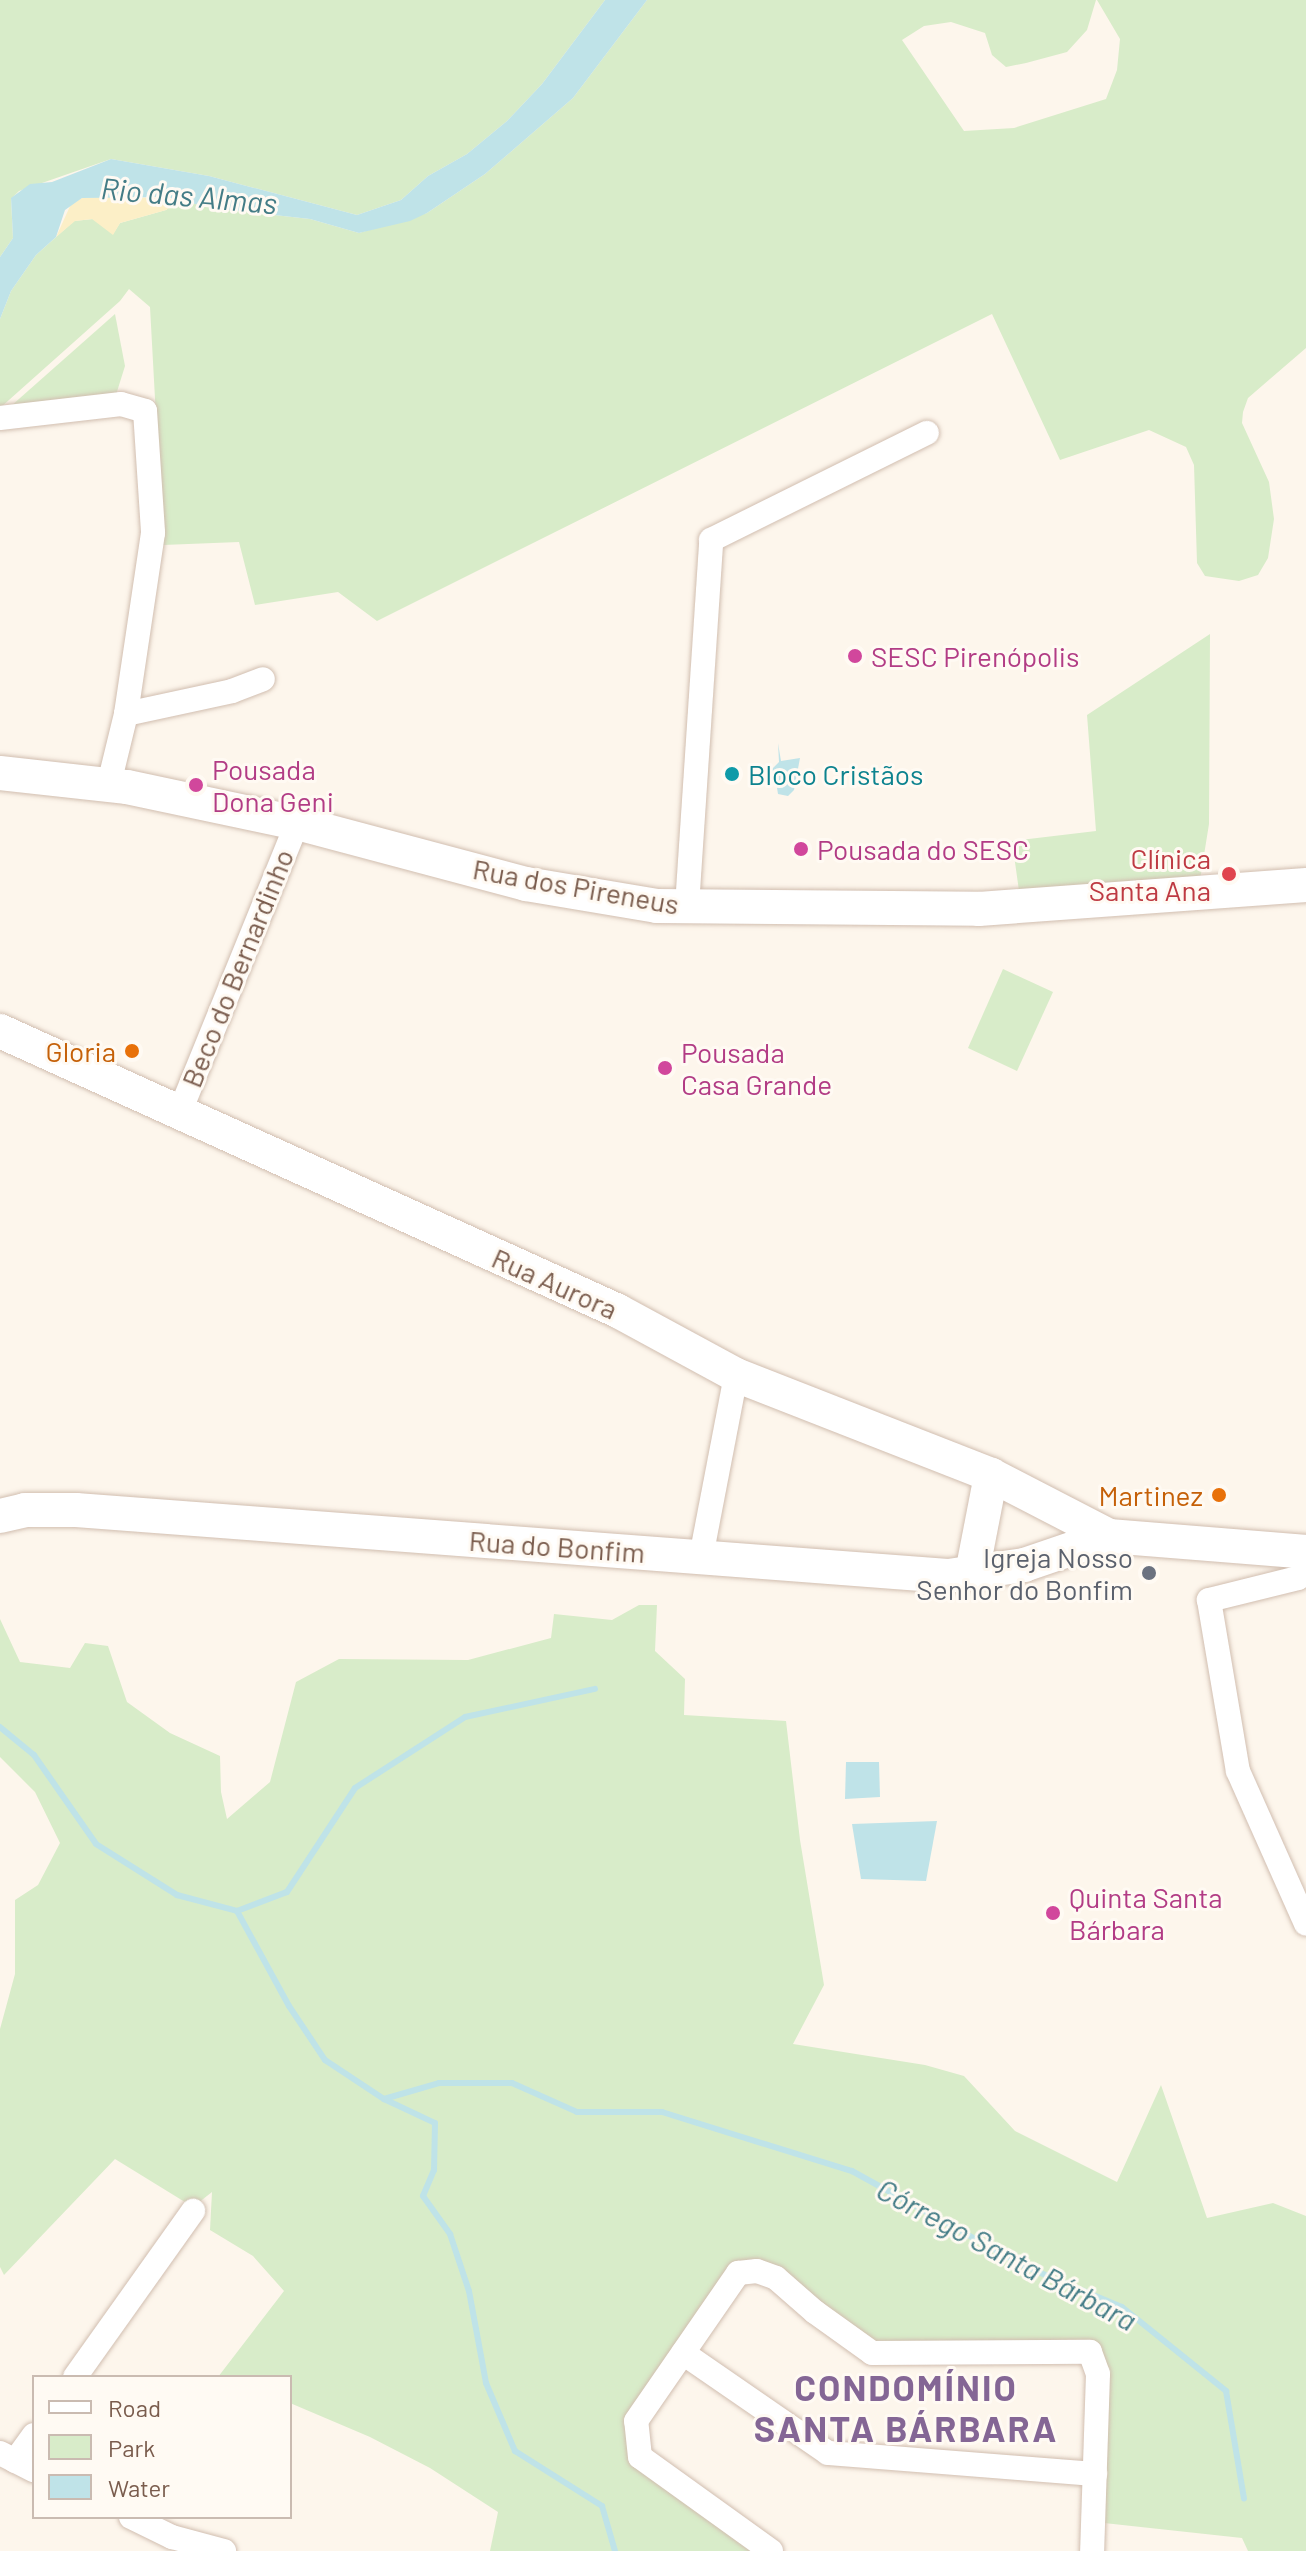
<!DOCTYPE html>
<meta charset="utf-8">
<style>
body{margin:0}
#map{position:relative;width:1306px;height:2551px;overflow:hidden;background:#fdf6ec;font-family:Barlow,sans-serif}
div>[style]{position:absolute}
.green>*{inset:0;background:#d8ecc9}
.sand>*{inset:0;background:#fcefc7}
.water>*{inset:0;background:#bfe3e8}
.stream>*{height:6px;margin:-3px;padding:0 3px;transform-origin:3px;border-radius:3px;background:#bfe3e8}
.roads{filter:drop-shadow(0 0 2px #d1beb0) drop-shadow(0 0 2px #d1beb0)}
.street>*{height:24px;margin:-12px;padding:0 12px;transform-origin:12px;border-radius:12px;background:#fff}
.secondary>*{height:34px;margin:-17px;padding:0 17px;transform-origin:17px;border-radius:17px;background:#fff}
.dots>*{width:22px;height:22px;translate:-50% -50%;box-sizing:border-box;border:4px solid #fffaf3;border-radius:50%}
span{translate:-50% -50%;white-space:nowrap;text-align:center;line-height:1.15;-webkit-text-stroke:6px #fffaf3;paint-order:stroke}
.hotel-label{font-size:28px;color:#b23c85}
.left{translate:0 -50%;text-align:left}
.culture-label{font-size:28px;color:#0d838f}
.health-label{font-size:28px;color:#be3a42}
.right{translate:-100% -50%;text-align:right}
.street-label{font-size:28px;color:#7a5c4d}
.food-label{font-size:28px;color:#c56008}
.worship-label{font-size:28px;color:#5b616d}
.water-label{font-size:30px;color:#437c86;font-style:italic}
.district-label{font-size:36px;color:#846695;font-weight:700;letter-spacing:2px}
.legend{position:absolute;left:32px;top:2375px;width:260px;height:144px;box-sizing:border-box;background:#fffaf3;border:2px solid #cabbb1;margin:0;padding:10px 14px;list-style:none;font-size:24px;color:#7a5c4d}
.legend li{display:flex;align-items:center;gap:16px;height:40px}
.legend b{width:40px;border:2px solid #cabbb1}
</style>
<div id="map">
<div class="green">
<div style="clip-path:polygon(0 0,605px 0,542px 84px,507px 121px,467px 154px,428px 176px,401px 200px,357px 215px,209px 176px,111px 159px,19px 191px,11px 199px,13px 238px,0 257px)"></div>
<div style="clip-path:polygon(647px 0,1096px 0,1087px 30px,1067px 52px,1026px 63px,1006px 67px,992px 55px,985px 33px,951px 22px,924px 26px,902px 40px,964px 131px,1014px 128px,1106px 99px,1117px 70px,1120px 39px,1097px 0,1306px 0,1306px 348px,1248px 398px,1243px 412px,1242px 423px,1269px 482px,1274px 519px,1268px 558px,1258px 575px,1239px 581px,1205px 576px,1197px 563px,1194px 465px,1186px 447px,1149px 430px,1060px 460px,992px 314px,377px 621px,338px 592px,255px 605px,239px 542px,163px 545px,150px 307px,129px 289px,120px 301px,0 408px,0 319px,11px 291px,36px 255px,74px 221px,93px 219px,113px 234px,120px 223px,166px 210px,179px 200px,212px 208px,310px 219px,359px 233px,427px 213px,485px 174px,573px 98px)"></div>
<div style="clip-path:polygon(115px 314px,125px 366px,115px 398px,11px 406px)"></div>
<div style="clip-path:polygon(1210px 634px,1209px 824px,1200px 880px,1019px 891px,1012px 841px,1096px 831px,1087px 715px)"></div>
<div style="clip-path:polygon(1003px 969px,1053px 992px,1017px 1071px,968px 1048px)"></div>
<div style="clip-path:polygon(639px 1605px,657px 1605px,655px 1651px,685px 1679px,684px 1715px,786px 1721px,800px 1840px,824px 1985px,793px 2044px,925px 2065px,964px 2076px,1015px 2131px,1117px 2182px,1161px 2085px,1207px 2218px,1273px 2203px,1306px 2216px,1306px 2551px,1248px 2551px,1242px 2538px,1104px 2523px,1100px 2347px,876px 2349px,738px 2268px,632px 2417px,638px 2460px,755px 2551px,490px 2551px,498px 2512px,430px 2468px,370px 2437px,290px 2403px,290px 2377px,218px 2377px,284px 2291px,253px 2256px,210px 2230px,212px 2192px,193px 2207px,115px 2159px,4px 2275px,0 2267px,0 2029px,15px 1974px,15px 1900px,38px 1885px,60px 1843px,35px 1792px,0 1757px,0 1619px,20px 1662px,70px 1668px,85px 1643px,108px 1646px,127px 1702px,170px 1733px,220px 1756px,221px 1792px,227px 1819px,270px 1782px,296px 1682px,339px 1659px,468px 1660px,551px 1638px,554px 1614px,612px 1620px)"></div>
</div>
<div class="sand">
<div style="clip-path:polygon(121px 196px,179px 200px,166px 210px,120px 223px,113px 235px,92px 219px,75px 221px,56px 237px,71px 204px,82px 198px)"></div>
</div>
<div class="water">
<div style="clip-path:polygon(605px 0,647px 0,573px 98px,485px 174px,427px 213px,410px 221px,359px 233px,310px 219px,212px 208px,166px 197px,82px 198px,65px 210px,56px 237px,36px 255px,11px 291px,0 319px,0 257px,13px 238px,11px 198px,30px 184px,52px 182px,111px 159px,209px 176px,357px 215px,401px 200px,428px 176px,467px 154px,507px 121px,542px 84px)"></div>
<div style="clip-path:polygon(778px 743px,781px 761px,800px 758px,794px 790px,788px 796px,778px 794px,776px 782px,768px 773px,779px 762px)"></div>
<div style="clip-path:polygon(846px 1762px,879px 1762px,880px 1797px,845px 1799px)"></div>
<div style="clip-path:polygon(937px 1821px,926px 1881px,861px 1879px,852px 1824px)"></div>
</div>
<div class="stream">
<div style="left:0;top:1727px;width:44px;rotate:39.5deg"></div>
<div style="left:34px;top:1755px;width:108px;rotate:55.1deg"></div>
<div style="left:96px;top:1844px;width:96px;rotate:32.2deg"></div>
<div style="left:177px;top:1895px;width:62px;rotate:14.9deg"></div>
<div style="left:237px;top:1911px;width:108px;rotate:61.3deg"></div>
<div style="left:289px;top:2006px;width:65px;rotate:56.3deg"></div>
<div style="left:325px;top:2060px;width:71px;rotate:33.5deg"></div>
<div style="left:384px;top:2099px;width:56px;rotate:25.2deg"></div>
<div style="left:435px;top:2123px;width:47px;rotate:91.2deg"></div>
<div style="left:434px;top:2170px;width:28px;rotate:113deg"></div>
<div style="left:423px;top:2196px;width:47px;rotate:54.6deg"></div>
<div style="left:450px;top:2234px;width:60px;rotate:71.6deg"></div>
<div style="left:469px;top:2291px;width:94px;rotate:79.5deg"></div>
<div style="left:486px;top:2383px;width:74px;rotate:66.9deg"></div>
<div style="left:515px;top:2451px;width:103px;rotate:32.3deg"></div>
<div style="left:602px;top:2506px;width:47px;rotate:73.9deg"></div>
<div style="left:237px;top:1911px;width:53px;rotate:-20.8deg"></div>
<div style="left:287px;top:1892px;width:124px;rotate:-56.8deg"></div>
<div style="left:355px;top:1788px;width:131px;rotate:-32.8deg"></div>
<div style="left:465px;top:1717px;width:133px;rotate:-12.2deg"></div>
<div style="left:384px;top:2099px;width:57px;rotate:-16.2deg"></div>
<div style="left:439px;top:2083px;width:73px"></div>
<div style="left:512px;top:2083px;width:71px;rotate:24deg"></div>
<div style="left:577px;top:2112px;width:85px"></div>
<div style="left:662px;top:2112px;width:199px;rotate:17.3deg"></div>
<div style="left:852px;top:2171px;width:196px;rotate:28.9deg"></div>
<div style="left:1024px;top:2266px;width:106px;rotate:22.7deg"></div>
<div style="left:1122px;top:2307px;width:134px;rotate:38.9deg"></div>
<div style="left:1226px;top:2391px;width:109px;rotate:80.5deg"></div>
</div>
<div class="roads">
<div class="street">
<div style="left:0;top:418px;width:122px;rotate:-6.6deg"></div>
<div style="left:121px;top:404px;width:25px;rotate:16deg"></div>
<div style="left:145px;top:411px;width:122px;rotate:86.2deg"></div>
<div style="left:153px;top:533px;width:183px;rotate:98.5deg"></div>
<div style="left:126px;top:714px;width:72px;rotate:103.7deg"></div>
<div style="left:126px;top:714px;width:108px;rotate:-12.2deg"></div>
<div style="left:232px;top:691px;width:33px;rotate:-21deg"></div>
<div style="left:687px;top:906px;width:367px;rotate:-86.2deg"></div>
<div style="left:711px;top:540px;width:241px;rotate:-26.4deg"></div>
<div style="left:179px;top:1114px;width:314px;rotate:-67.9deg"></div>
<div style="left:701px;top:1557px;width:185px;rotate:-79.1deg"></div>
<div style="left:1306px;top:1570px;width:11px;rotate:135deg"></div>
<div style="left:1298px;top:1578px;width:92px;rotate:166.1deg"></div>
<div style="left:1209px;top:1600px;width:173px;rotate:80.4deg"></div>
<div style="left:1238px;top:1771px;width:167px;rotate:66deg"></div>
<div style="left:683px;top:2353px;width:176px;rotate:34.6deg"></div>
<div style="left:828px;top:2453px;width:268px;rotate:4.5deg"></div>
<div style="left:75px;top:2377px;width:204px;rotate:-54.6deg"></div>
<div style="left:0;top:2453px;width:38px;rotate:27deg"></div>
<div style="left:15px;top:2461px;width:32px;rotate:-54deg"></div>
<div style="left:131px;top:2517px;width:46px;rotate:26deg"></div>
<div style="left:172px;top:2537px;width:54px;rotate:15.1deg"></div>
<div style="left:771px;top:2551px;width:161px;rotate:-144.3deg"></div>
<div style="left:640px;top:2457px;width:36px;rotate:-96deg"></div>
<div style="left:636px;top:2421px;width:180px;rotate:-55.4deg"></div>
<div style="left:738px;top:2273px;width:19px;rotate:-6deg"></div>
<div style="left:757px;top:2271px;width:20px;rotate:20deg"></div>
<div style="left:776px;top:2278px;width:52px;rotate:41.1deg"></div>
<div style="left:815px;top:2312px;width:70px;rotate:35.7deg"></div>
<div style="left:872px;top:2353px;width:218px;rotate:-0.3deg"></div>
<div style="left:1090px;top:2352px;width:23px;rotate:70deg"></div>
<div style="left:1098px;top:2374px;width:177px;rotate:91.9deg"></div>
</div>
<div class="secondary">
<div style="left:0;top:773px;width:128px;rotate:6.3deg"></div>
<div style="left:127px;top:787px;width:174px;rotate:12deg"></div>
<div style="left:297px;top:823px;width:237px;rotate:14.9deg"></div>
<div style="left:526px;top:884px;width:133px;rotate:9.5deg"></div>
<div style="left:657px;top:906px;width:322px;rotate:0.5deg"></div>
<div style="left:979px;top:909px;width:328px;rotate:-4.2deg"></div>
<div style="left:0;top:1031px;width:678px;rotate:24.37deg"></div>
<div style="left:618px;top:1311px;width:134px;rotate:28.5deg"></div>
<div style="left:736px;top:1375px;width:274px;rotate:21.4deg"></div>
<div style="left:991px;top:1475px;width:133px;rotate:27.3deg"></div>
<div style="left:0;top:1516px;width:26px;rotate:-13deg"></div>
<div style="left:25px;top:1510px;width:51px"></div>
<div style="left:76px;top:1510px;width:874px;rotate:4.33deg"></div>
<div style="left:948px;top:1576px;width:77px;rotate:-8.2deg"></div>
<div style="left:1024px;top:1565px;width:90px;rotate:-18.8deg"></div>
<div style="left:1109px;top:1536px;width:198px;rotate:4.6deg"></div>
<div style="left:972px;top:1573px;width:100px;rotate:-79deg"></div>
</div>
</div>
<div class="dots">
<div style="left:855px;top:656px;background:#d1479c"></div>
<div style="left:732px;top:774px;background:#0f9aa8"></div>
<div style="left:196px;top:785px;background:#d1479c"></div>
<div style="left:801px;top:849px;background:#d1479c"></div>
<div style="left:1229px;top:874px;background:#e0444e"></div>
<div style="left:132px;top:1051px;background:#e8710a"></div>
<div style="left:665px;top:1068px;background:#d1479c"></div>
<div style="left:1219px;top:1495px;background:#e8710a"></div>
<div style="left:1149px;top:1573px;background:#6b7280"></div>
<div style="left:1053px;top:1913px;background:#d1479c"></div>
</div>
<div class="hotel-label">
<span class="left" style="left:871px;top:656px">SESC Pirenópolis</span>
<span class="left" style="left:212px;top:785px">Pousada<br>Dona Geni</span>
<span class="left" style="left:817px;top:849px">Pousada do SESC</span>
<span class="left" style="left:681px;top:1068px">Pousada<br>Casa Grande</span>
<span class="left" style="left:1069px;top:1913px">Quinta Santa<br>Bárbara</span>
</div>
<div class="culture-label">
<span class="left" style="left:748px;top:774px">Bloco Cristãos</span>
</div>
<div class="health-label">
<span class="right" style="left:1211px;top:874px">Clínica<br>Santa Ana</span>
</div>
<div class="street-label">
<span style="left:576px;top:886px;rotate:10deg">Rua dos Pireneus</span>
<span style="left:237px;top:968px;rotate:-68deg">Beco do Bernardinho</span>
<span style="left:555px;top:1283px;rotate:24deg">Rua Aurora</span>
<span style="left:557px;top:1546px;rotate:4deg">Rua do Bonfim</span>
</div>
<div class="food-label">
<span class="right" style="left:116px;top:1051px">Gloria</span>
<span class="right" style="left:1203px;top:1495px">Martinez</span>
</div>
<div class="worship-label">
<span class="right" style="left:1133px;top:1573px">Igreja Nosso<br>Senhor do Bonfim</span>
</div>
<div class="water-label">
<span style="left:189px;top:195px;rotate:5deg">Rio das Almas</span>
<span style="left:1007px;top:2254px;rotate:28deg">Córrego Santa Bárbara</span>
</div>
<div class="district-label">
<span style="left:906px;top:2407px">CONDOMÍNIO<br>SANTA BÁRBARA</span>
</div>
<ul class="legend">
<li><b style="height:10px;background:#fff"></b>Road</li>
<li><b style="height:22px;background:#d8ecc9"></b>Park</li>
<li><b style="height:22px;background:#bfe3e8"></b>Water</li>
</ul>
</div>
